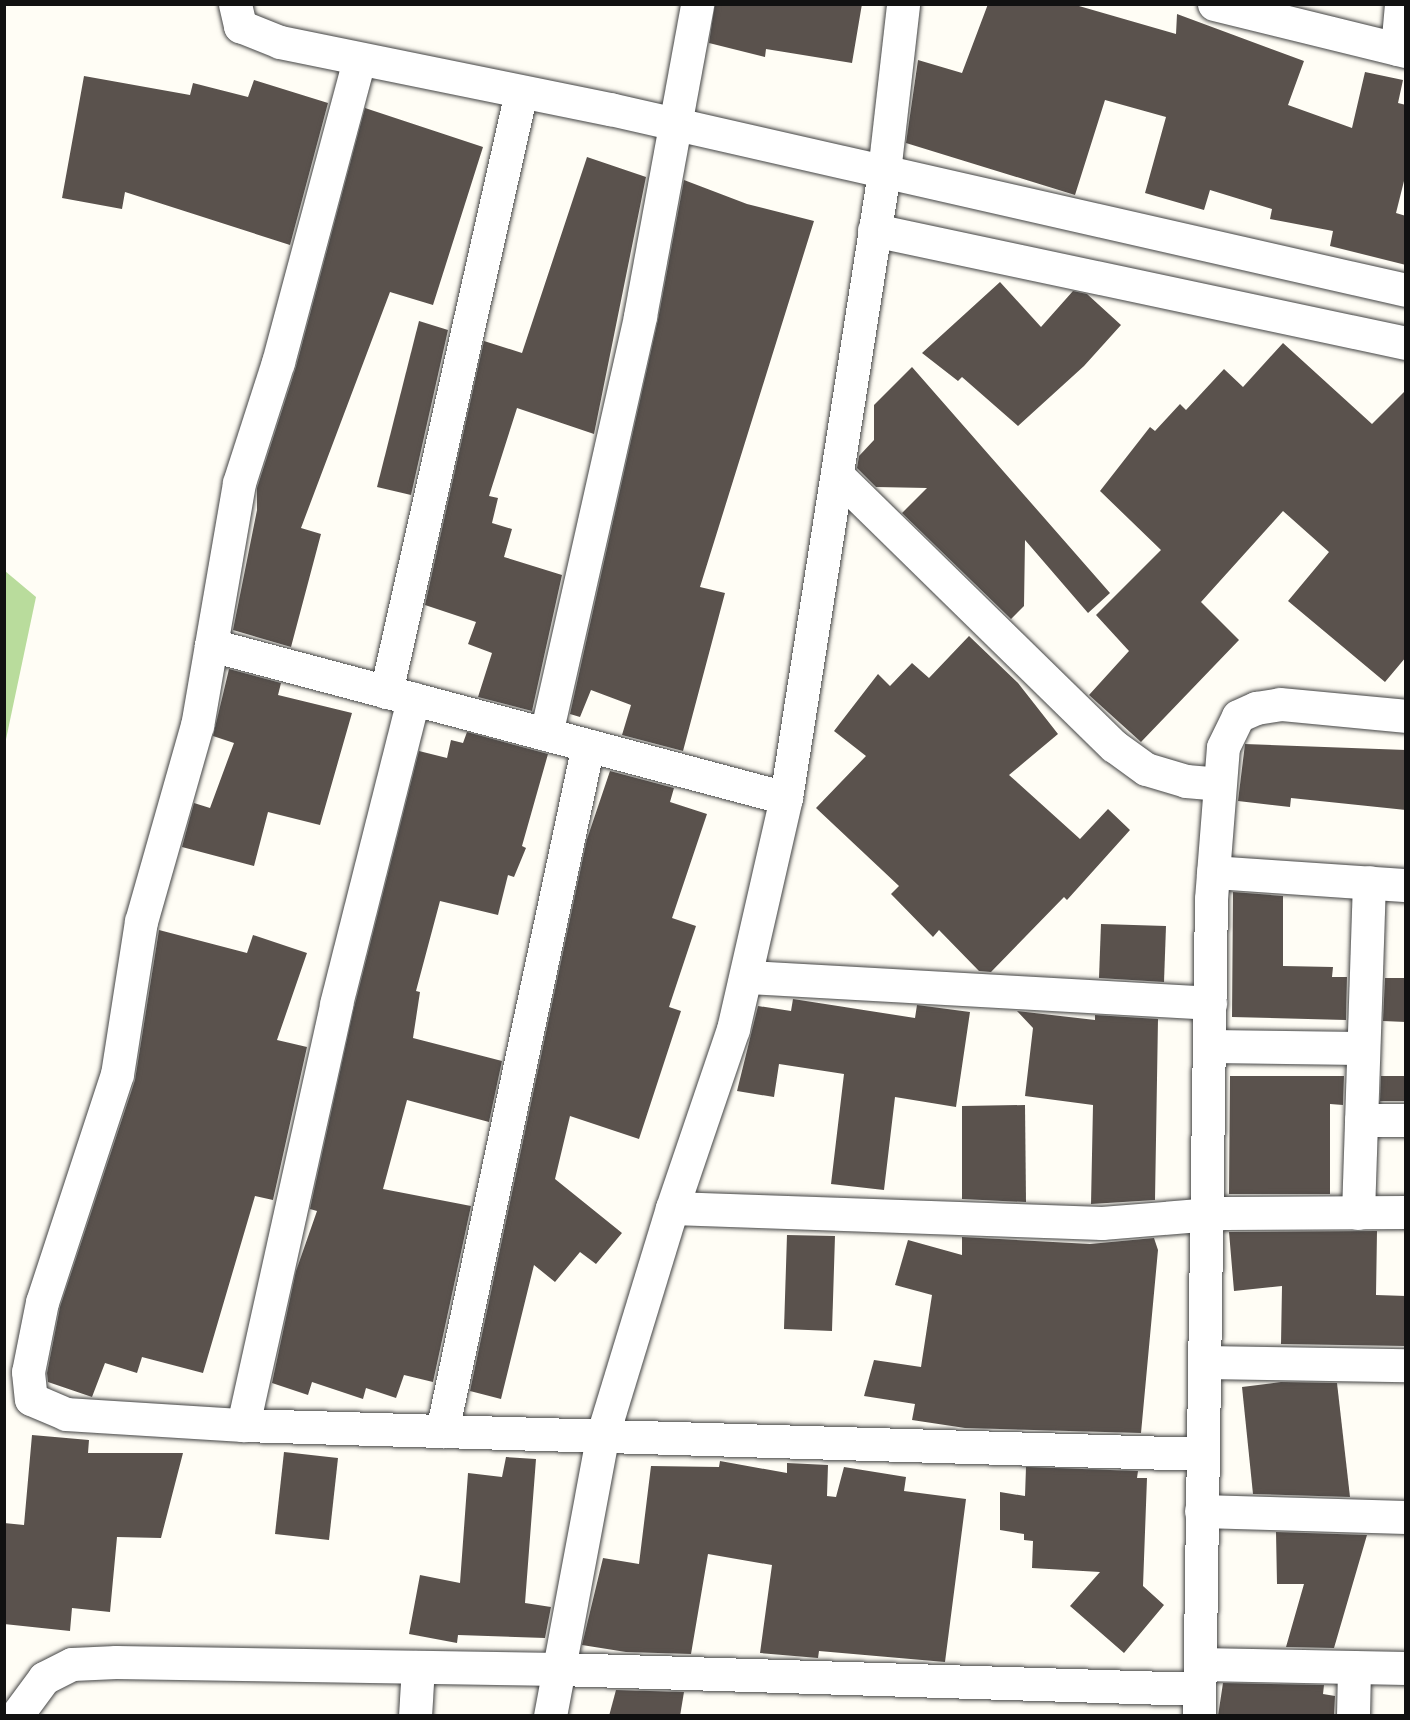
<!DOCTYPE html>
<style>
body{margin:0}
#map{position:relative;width:1410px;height:1720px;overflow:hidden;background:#fffdf5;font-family:Bitter,serif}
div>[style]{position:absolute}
.forest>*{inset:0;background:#b9dc9c}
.building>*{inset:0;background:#5a524d}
.roads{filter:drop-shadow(0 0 2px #444) drop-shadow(0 0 2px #444)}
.minor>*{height:33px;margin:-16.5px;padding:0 16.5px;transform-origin:16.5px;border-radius:16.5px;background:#fff}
span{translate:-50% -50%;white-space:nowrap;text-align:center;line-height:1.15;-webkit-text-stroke:6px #fff;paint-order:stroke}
.frame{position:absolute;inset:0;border:6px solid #111;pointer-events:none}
</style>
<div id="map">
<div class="forest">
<div style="clip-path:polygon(5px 571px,36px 597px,5px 744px)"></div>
</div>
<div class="building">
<div style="clip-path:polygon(715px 4px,862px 4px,852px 63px,766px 49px,765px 57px,709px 43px)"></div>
<div style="clip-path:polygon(988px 4px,1072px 4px,1176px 34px,1177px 14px,1304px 61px,1288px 105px,1352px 128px,1365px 72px,1403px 80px,1398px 103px,1406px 105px,1406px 173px,1396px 213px,1406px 216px,1406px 265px,1330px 246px,1333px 231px,1270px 219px,1272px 209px,1210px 190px,1204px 210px,1145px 193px,1166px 117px,1105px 100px,1075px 195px,906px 143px,918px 60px,962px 73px)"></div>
<div style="clip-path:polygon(84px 76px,190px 95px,193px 83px,248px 97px,254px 80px,328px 103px,290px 245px,125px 192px,122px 209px,62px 198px)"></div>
<div style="clip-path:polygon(365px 108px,483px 147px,433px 305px,390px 292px,301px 528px,321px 534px,291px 647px,233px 630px,257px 510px,257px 488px,296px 367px)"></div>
<div style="clip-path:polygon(587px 157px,646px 177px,594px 434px,517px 408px,489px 496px,498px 498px,492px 523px,512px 529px,504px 557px,562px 575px,532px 711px,478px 697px,492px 653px,468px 644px,476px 622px,425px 605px,484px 341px,522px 353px)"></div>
<div style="clip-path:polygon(684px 180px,747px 204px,814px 221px,700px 587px,725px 593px,683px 751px,622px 735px,631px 705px,591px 690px,580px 717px,570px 714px,658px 320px)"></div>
<div style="clip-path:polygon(1000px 282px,1041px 327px,1073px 291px,1087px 294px,1121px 325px,1084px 366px,1018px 426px,962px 377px,958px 381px,922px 353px)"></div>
<div style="clip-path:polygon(419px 321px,448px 330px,411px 495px,377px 487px)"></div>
<div style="clip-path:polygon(1283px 343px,1372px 424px,1406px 390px,1406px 657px,1385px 682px,1288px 601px,1329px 552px,1283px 511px,1201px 602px,1239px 640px,1141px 742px,1089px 695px,1129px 651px,1096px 615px,1161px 550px,1100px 491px,1150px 427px,1155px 431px,1180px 404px,1186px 410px,1224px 369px,1243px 387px)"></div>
<div style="clip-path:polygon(912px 367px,1110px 593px,1088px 613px,1025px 540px,1024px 606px,1011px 619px,902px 513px,927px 488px,876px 487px,857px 468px,859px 456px,874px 440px,874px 405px)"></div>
<div style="clip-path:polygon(969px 636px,1018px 683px,1058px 734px,1009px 775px,1080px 839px,1108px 809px,1130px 830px,1067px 900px,1064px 897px,991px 972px,979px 971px,939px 930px,933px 937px,891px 894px,899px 886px,816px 808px,866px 756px,834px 731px,878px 674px,890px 686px,912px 663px,929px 678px)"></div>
<div style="clip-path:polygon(229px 669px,281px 683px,278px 695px,352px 713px,320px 825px,268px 812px,254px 866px,182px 847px,194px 803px,210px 808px,234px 743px,213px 736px)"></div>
<div style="clip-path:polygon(467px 732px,548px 754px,522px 846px,526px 848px,514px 877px,508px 875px,498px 915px,440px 901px,416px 991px,420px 992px,413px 1038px,502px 1061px,489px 1122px,407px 1100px,383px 1189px,471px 1206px,433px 1382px,404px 1375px,396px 1398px,366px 1388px,363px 1399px,312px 1382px,308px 1395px,272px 1383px,296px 1271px,317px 1211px,310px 1209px,354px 1008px,419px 751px,447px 758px,451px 740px,463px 743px)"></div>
<div style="clip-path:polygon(1245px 744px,1406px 750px,1406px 810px,1291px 798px,1290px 807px,1238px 801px)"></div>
<div style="clip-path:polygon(610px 771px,674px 788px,670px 802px,707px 814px,672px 918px,696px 926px,669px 1007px,681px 1011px,639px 1139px,570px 1116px,555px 1179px,622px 1233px,596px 1264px,580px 1252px,555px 1282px,534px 1265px,501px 1399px,470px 1391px,587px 839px)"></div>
<div style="clip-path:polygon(1233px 892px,1283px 896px,1283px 966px,1333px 967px,1332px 977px,1347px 977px,1346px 1020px,1232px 1017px)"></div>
<div style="clip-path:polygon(1101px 924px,1166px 926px,1164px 982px,1099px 978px)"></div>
<div style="clip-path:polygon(159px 930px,247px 953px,253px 935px,307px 953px,277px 1040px,307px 1047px,273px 1200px,255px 1196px,203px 1373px,142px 1357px,137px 1373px,105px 1363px,92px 1397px,48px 1382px,47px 1373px,60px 1307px,135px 1080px)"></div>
<div style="clip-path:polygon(1385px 978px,1406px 978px,1406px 1022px,1383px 1021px)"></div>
<div style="clip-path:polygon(793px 999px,915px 1018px,917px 1005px,970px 1012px,956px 1107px,895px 1097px,884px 1190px,831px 1184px,844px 1074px,779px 1064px,774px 1097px,737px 1091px,758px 1006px,791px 1011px)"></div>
<div style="clip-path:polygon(1017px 1011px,1095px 1020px,1095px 1015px,1158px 1019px,1155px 1200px,1091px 1204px,1093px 1105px,1025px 1096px,1033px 1028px)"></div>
<div style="clip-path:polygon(1230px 1076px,1344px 1076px,1343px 1105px,1330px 1104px,1330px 1194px,1229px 1194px)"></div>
<div style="clip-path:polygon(1381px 1076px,1406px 1076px,1406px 1101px,1380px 1101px)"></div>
<div style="clip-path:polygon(1025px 1105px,1026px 1202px,962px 1199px,962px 1106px)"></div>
<div style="clip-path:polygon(1377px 1231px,1376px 1295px,1406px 1296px,1406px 1346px,1281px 1344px,1282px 1286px,1234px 1291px,1229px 1232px)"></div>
<div style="clip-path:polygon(787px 1235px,835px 1236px,832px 1331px,784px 1329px)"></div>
<div style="clip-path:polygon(962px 1237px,1090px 1244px,1154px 1238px,1158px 1250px,1141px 1433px,965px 1428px,912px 1420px,915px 1404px,864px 1396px,874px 1360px,921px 1367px,932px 1295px,895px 1285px,908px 1240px,962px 1255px)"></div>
<div style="clip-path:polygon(1281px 1382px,1337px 1383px,1350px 1497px,1253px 1494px,1242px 1387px)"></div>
<div style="clip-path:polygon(32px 1435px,89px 1440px,88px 1453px,183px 1453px,161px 1538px,117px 1537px,110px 1612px,72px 1608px,70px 1631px,4px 1624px,4px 1523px,24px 1525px)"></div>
<div style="clip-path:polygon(284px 1452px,338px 1458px,329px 1540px,275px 1534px)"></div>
<div style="clip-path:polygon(506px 1457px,536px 1459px,525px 1603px,551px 1607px,545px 1638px,458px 1635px,457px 1643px,409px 1634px,420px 1575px,460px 1583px,468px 1473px,502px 1477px)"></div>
<div style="clip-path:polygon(720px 1461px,787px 1473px,787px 1463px,828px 1465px,827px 1496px,836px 1497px,844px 1467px,906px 1477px,904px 1491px,966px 1499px,945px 1662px,819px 1651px,818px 1658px,760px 1653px,772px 1565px,708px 1554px,691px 1654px,626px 1652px,582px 1645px,603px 1558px,639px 1564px,651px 1466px,719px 1467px)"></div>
<div style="clip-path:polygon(1026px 1467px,1138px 1471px,1137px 1478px,1147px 1478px,1143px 1586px,1164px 1605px,1124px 1653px,1070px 1606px,1100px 1572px,1032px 1568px,1033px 1541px,1024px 1540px,1024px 1534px,1000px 1530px,1000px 1492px,1025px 1496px)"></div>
<div style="clip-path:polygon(1276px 1532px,1367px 1535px,1334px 1648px,1286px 1647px,1304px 1584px,1277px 1584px)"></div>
<div style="clip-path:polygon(1223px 1683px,1324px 1685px,1323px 1694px,1335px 1696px,1334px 1716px,1218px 1716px)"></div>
<div style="clip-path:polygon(616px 1690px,684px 1692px,680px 1716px,609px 1716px)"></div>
</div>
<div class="roads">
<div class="minor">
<div style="left:235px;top:4px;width:23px;rotate:77deg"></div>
<div style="left:240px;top:26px;width:43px;rotate:21.8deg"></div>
<div style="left:280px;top:42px;width:337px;rotate:11.5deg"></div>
<div style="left:610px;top:109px;width:816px;rotate:12.81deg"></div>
<div style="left:1214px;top:4px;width:198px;rotate:13.8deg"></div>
<div style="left:1397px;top:49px;width:45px;rotate:-84.9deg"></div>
<div style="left:359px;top:60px;width:313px;rotate:105deg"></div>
<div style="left:278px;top:362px;width:127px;rotate:107.9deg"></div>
<div style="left:239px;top:483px;width:246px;rotate:99.8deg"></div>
<div style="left:197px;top:725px;width:204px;rotate:105.9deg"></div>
<div style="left:141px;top:921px;width:155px;rotate:98.9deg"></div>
<div style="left:117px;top:1074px;width:240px;rotate:108.2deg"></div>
<div style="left:42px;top:1302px;width:71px;rotate:101.3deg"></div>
<div style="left:28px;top:1372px;width:27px;rotate:84deg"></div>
<div style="left:31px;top:1399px;width:38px;rotate:23deg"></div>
<div style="left:66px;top:1414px;width:177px;rotate:3.6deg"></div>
<div style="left:243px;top:1425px;width:958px;rotate:1.73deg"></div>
<div style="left:874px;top:230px;width:544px;rotate:11.99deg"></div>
<div style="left:838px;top:476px;width:386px;rotate:44.4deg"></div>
<div style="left:1114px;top:746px;width:39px;rotate:36deg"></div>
<div style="left:1146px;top:769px;width:42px;rotate:16.7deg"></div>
<div style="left:1186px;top:781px;width:32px;rotate:5deg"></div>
<div style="left:211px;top:645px;width:595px;rotate:14.9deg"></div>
<div style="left:386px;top:692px;width:615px;rotate:-77.32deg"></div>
<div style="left:546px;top:734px;width:428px;rotate:-77.3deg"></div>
<div style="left:640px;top:316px;width:317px;rotate:-79.6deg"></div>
<div style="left:1213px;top:872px;width:193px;rotate:3.9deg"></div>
<div style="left:747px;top:977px;width:464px;rotate:3.2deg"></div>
<div style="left:1210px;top:1046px;width:151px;rotate:0.8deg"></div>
<div style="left:1361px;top:1120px;width:45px"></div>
<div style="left:672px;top:1208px;width:430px;rotate:2deg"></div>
<div style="left:1102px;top:1223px;width:122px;rotate:-4.7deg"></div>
<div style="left:1224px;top:1213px;width:182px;rotate:-0.3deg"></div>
<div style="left:1358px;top:1213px;width:331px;rotate:-88.1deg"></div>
<div style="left:1205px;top:1362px;width:201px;rotate:0.9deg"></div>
<div style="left:243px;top:1425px;width:431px;rotate:-77.5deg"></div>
<div style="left:336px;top:1004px;width:315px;rotate:-75.8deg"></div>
<div style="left:442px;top:1431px;width:701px;rotate:-77.99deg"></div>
<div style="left:1201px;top:1511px;width:205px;rotate:1.7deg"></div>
<div style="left:1200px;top:1664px;width:206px;rotate:1.1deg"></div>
<div style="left:16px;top:1716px;width:47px;rotate:-53.6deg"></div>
<div style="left:44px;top:1678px;width:31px;rotate:-27deg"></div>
<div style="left:72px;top:1664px;width:44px;rotate:-2.6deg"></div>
<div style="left:116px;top:1662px;width:443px;rotate:0.9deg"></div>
<div style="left:559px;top:1669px;width:640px;rotate:1.79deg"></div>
<div style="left:415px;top:1716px;width:49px;rotate:-86.5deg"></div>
<div style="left:550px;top:1716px;width:284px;rotate:-79.4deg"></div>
<div style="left:602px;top:1437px;width:239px;rotate:-73deg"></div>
<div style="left:672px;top:1208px;width:189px;rotate:-71.2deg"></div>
<div style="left:733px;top:1029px;width:237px;rotate:-77.1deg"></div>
<div style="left:786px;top:798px;width:634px;rotate:-81.1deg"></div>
<div style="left:884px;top:172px;width:169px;rotate:-83.5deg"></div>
<div style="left:1199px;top:1716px;width:817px;rotate:-89.16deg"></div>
<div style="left:1211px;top:899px;width:152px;rotate:-85.5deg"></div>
<div style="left:1223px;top:747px;width:34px;rotate:-64deg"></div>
<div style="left:1238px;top:716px;width:20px;rotate:-24deg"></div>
<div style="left:1256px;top:708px;width:24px;rotate:-9deg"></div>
<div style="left:1280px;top:704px;width:127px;rotate:5.4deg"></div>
<div style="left:1353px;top:1716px;width:49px;rotate:-88.8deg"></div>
</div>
</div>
<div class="frame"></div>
</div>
